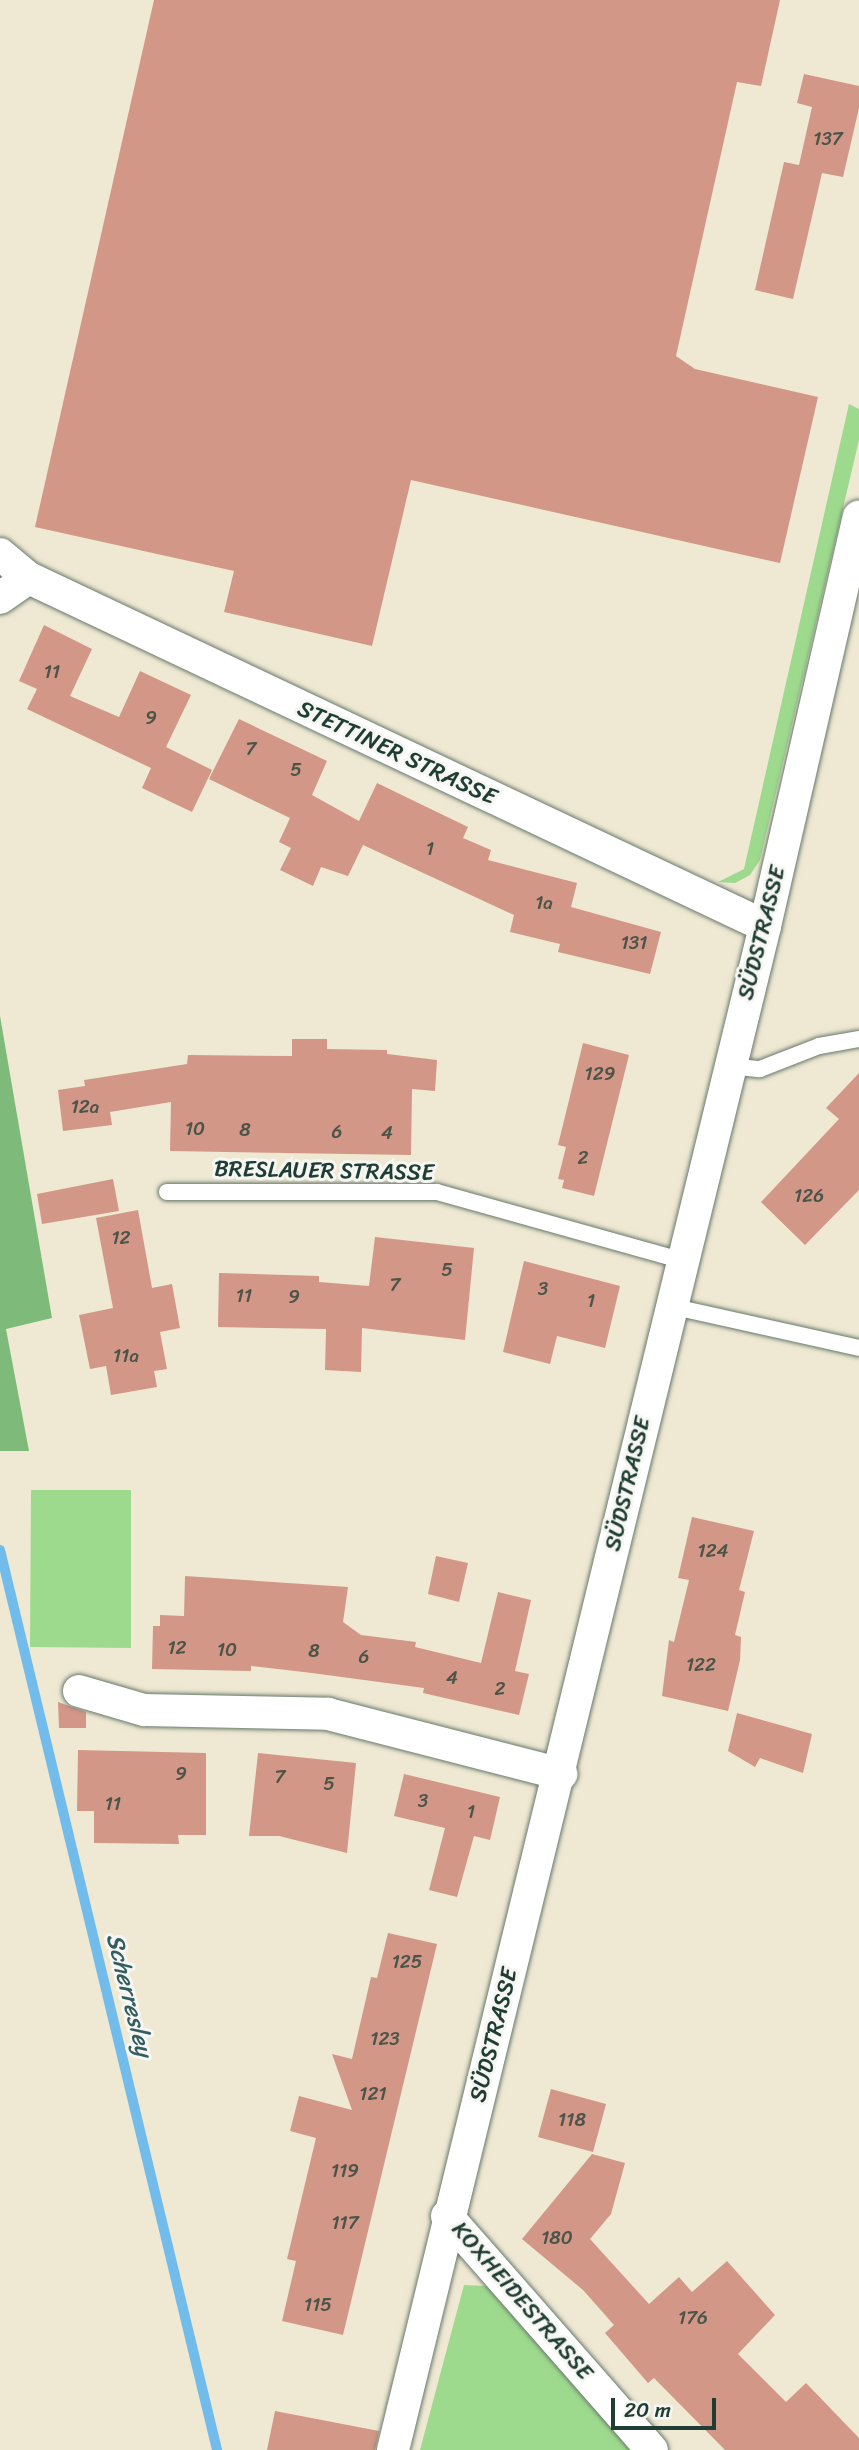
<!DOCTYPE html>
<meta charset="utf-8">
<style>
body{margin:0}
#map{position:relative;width:859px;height:2450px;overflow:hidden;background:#efe9d3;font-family:Sriracha,sans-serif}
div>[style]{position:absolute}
.green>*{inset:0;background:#9eda8e}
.forest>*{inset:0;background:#7eba79}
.stream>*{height:10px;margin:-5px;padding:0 5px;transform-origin:5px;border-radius:5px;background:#71bcea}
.building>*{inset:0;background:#d29787}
.roads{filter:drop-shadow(0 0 2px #68796c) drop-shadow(0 0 2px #68796c)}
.lane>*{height:16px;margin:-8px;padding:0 8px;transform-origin:8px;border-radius:8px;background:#fff}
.street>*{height:32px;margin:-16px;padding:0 16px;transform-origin:16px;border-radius:16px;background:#fff}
span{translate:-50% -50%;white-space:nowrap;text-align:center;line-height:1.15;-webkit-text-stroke:6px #f6f6f2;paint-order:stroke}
.number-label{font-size:19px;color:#4c5449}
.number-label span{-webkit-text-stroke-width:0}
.street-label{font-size:23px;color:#1f3d34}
.water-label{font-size:24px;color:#345d62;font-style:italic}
.scale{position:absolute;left:611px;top:2398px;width:105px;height:32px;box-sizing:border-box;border:4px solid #1f3d34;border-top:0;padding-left:9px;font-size:21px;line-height:24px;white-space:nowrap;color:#1f3d34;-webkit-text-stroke:5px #f6f6f2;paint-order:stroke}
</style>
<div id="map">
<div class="green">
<div style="clip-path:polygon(849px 404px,859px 409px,859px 440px,760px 860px,750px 875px,735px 883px,718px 882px,744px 869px)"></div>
<div style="clip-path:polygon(31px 1490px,131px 1490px,131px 1648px,30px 1647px)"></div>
<div style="clip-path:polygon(464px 2285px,486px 2286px,634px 2450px,420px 2450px)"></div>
</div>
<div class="forest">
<div style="clip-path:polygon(0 1016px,52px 1318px,6px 1329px,29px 1451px,0 1451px)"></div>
</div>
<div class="stream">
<div style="left:0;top:1550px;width:926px;rotate:76.44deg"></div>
</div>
<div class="building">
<div style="clip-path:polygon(154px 0,780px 0,761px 86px,737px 82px,676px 356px,695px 369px,818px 397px,780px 563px,411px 480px,372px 646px,224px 612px,234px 571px,35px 527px)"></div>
<div style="clip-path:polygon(804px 74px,859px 86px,859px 108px,843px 177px,822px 173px,793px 299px,755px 290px,784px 162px,799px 165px,812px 107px,797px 103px)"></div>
<div style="clip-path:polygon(44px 625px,92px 649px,70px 696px,119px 717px,140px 671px,191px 695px,166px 747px,212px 770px,192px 812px,142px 788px,151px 768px,27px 709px,37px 689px,19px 681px)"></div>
<div style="clip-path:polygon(239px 719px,327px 761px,312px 795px,359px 821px,377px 783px,468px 827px,463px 838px,491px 850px,488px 860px,577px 883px,571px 907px,661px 932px,650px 974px,558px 952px,560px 944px,510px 932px,514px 915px,363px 845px,348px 876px,321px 867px,313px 886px,280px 870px,291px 848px,279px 842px,290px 818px,209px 779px)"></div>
<div style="clip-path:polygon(292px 1039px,327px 1039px,327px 1049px,387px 1050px,387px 1054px,437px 1060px,435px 1091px,412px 1089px,411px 1155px,170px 1151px,171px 1102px,110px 1112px,112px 1125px,63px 1131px,58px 1090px,85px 1086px,84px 1080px,187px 1064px,188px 1055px,292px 1056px)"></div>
<div style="clip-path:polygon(583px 1043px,629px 1055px,594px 1196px,562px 1188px,564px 1180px,558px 1179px,566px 1147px,558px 1145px)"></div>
<div style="clip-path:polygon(859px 1073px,859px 1190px,805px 1245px,761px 1202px,839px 1119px,826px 1108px)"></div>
<div style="clip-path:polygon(113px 1179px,119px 1211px,42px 1224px,37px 1194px)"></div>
<div style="clip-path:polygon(138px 1210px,152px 1288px,172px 1284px,180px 1328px,160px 1332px,167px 1369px,154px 1371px,157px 1387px,111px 1395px,106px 1366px,90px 1369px,79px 1315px,113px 1308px,96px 1218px)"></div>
<div style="clip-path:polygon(375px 1237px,474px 1248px,465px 1340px,362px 1328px,361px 1372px,325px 1370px,326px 1329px,218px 1327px,219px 1273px,319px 1276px,319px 1282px,369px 1286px)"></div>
<div style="clip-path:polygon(524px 1261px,620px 1286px,605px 1348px,557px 1336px,550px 1364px,503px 1352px)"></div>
<div style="clip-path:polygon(692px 1517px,754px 1531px,739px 1590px,745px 1592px,735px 1635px,741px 1637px,740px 1660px,728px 1711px,662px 1696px,669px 1640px,674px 1642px,689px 1580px,678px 1578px)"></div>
<div style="clip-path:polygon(436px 1556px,468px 1563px,459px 1602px,428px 1594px)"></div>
<div style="clip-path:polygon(185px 1576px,348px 1587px,343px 1622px,361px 1635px,416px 1642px,415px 1647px,481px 1663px,498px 1592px,531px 1600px,515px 1671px,529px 1674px,519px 1715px,423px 1693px,424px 1688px,312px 1673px,251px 1666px,251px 1671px,152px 1669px,153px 1626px,160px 1626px,160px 1615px,184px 1616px)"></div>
<div style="clip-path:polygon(58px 1702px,86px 1712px,86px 1728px,59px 1728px)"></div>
<div style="clip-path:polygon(737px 1713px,812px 1734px,803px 1773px,760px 1758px,755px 1767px,728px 1751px)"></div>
<div style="clip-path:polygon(78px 1750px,206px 1753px,206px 1835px,178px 1835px,179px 1844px,94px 1843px,94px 1811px,77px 1811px)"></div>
<div style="clip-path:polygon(258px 1753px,356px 1763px,347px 1853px,279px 1836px,249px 1836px)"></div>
<div style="clip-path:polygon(404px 1774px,500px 1797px,490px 1840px,474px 1836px,457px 1897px,429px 1890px,445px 1828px,394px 1816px)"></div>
<div style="clip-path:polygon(388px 1933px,437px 1944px,343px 2335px,282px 2321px,296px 2261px,287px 2259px,316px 2138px,290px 2131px,299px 2096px,352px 2110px,332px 2054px,352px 2059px,371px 1977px,377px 1978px)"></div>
<div style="clip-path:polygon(551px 2089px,606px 2104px,593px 2152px,538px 2137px)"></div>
<div style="clip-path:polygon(592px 2154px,625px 2163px,611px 2214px,590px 2239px,649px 2304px,679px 2277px,692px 2292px,727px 2261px,775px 2315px,738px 2354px,786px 2402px,806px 2383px,859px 2438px,859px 2450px,725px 2450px,654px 2378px,648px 2383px,605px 2333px,614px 2325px,583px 2290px,522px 2239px)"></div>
<div style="clip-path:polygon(275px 2411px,379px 2431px,375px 2450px,267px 2450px)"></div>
</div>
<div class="roads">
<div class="lane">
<div style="left:729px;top:1066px;width:31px;rotate:6deg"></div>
<div style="left:760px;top:1069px;width:63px;rotate:-21.3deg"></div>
<div style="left:819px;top:1046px;width:41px;rotate:-9.9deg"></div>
<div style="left:167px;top:1192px;width:270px"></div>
<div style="left:437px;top:1192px;width:253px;rotate:15.6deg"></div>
<div style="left:670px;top:1306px;width:194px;rotate:12.5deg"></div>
</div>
<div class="street">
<div style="left:0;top:554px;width:38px;rotate:40deg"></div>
<div style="left:29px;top:578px;width:814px;rotate:25.31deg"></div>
<div style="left:0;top:598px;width:35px;rotate:-35deg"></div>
<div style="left:79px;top:1691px;width:68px;rotate:16.3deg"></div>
<div style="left:144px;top:1710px;width:184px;rotate:1.2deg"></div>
<div style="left:328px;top:1714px;width:241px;rotate:14.4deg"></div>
<div style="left:447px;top:2216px;width:311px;rotate:48.8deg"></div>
<div style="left:393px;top:2450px;width:1569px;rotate:-76.28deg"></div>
<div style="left:765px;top:926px;width:420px;rotate:-77.1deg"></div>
</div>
</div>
<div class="number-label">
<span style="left:828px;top:139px">137</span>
<span style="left:52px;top:672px">11</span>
<span style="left:151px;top:718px">9</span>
<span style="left:251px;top:749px">7</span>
<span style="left:296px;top:770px">5</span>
<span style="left:430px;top:849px">1</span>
<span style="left:544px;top:903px">1a</span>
<span style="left:634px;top:943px">131</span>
<span style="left:600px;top:1074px">129</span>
<span style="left:85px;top:1107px">12a</span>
<span style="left:195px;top:1129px">10</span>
<span style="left:245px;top:1130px">8</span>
<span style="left:337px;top:1132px">6</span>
<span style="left:387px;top:1133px">4</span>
<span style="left:583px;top:1158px">2</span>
<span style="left:809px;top:1196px">126</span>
<span style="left:121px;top:1238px">12</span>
<span style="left:447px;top:1270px">5</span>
<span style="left:395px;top:1285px">7</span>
<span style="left:543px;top:1289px">3</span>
<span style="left:244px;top:1296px">11</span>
<span style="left:294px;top:1297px">9</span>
<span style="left:591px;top:1301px">1</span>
<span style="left:126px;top:1356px">11a</span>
<span style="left:713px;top:1551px">124</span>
<span style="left:177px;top:1648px">12</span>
<span style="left:227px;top:1650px">10</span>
<span style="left:314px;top:1651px">8</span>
<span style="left:364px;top:1657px">6</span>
<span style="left:701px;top:1665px">122</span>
<span style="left:452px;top:1678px">4</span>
<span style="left:500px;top:1689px">2</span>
<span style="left:181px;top:1774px">9</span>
<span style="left:280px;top:1777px">7</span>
<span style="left:329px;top:1784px">5</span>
<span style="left:423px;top:1801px">3</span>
<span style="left:113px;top:1804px">11</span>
<span style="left:471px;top:1812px">1</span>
<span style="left:407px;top:1962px">125</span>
<span style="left:385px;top:2039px">123</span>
<span style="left:373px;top:2094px">121</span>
<span style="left:572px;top:2120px">118</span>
<span style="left:345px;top:2171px">119</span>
<span style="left:345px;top:2223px">117</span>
<span style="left:557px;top:2238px">180</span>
<span style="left:318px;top:2305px">115</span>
<span style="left:693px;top:2318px">176</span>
</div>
<div class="street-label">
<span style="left:397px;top:753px;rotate:25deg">STETTINER STRASSE</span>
<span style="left:762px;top:933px;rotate:-76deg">SÜDSTRASSE</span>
<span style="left:324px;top:1171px;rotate:1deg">BRESLAUER STRASSE</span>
<span style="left:628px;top:1484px;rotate:-77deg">SÜDSTRASSE</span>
<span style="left:494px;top:2035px;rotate:-76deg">SÜDSTRASSE</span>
<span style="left:522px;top:2301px;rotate:49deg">KOXHEIDESTRASSE</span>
</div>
<div class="water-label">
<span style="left:129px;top:1995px;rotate:76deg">Scherresley</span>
</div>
<div class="scale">20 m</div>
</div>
